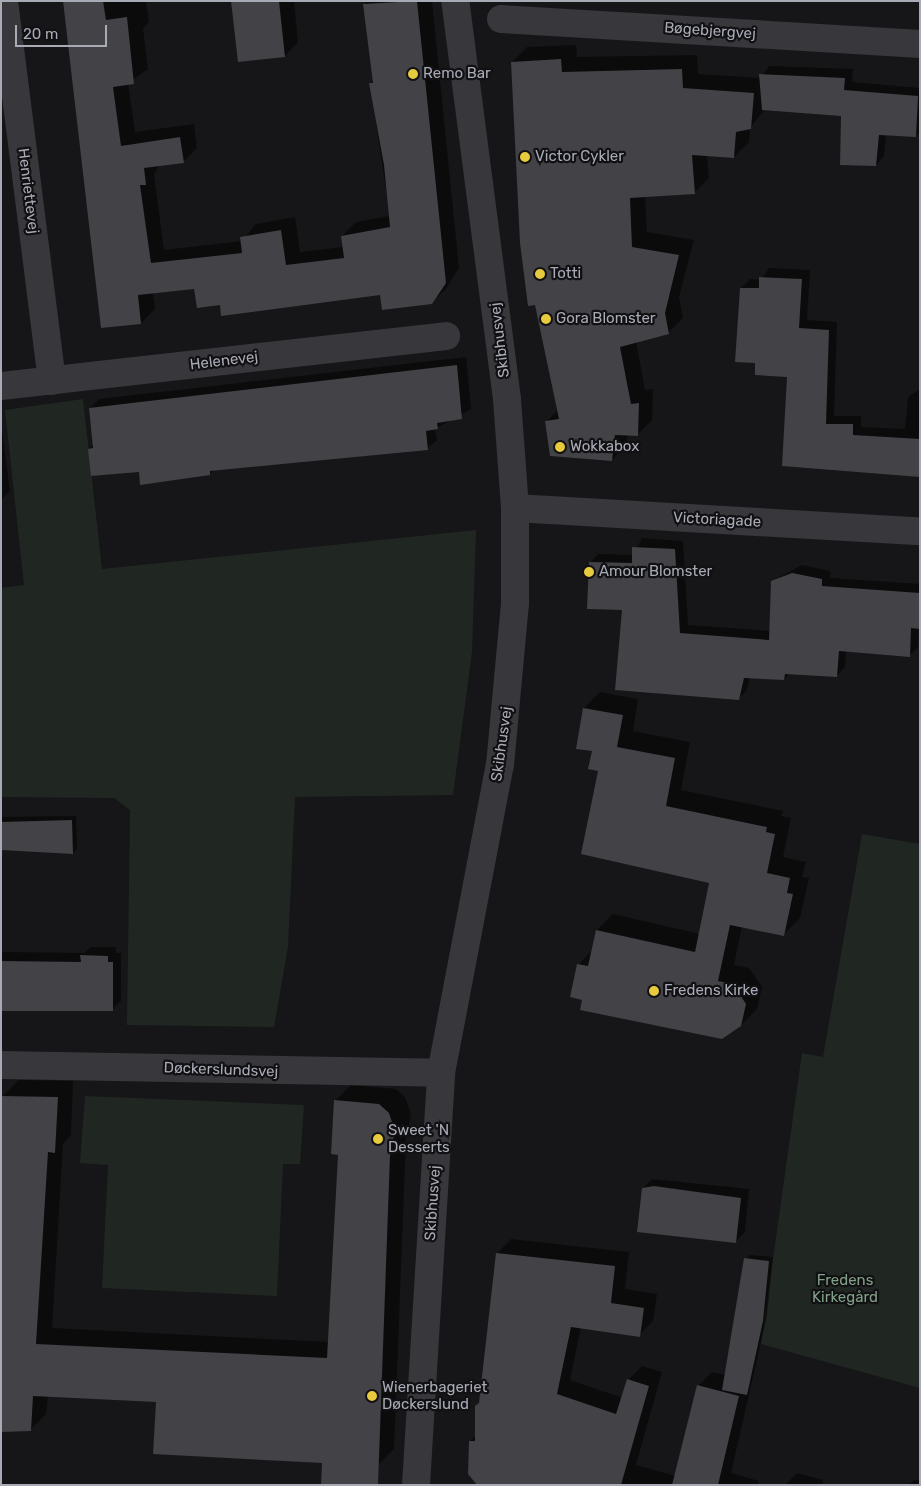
<!DOCTYPE html>
<meta charset="utf-8">
<style>
body{margin:0}
#map{position:relative;width:921px;height:1486px;overflow:hidden;background:#161517;font-family:Rubik,sans-serif}
div>[style]{position:absolute}
.green>*{inset:0;background:#202722}
.shadow>*{inset:0;background:#0007}
.building>*{inset:0;background:#424247}
.minor>*{height:28px;margin:-14px;padding:0 14px;transform-origin:14px;border-radius:14px;background:#37373c}
.dots>*{width:14px;height:14px;translate:-50% -50%;box-sizing:border-box;border:2px solid #111012;border-radius:50%}
span{translate:-50% -50%;white-space:nowrap;text-align:center;line-height:1.15;-webkit-text-stroke:4.5px #111012;paint-order:stroke}
.street-label{font-size:15px;color:#a8aab6}
.poi-label{font-size:15px;color:#a8aab6}
.left{translate:0 -50%;text-align:left}
.park-label{font-size:15px;color:#80a087}
.frame{position:absolute;inset:0;border:2px solid #a8aab6;pointer-events:none}
.scale{position:absolute;left:15px;top:25px;width:92px;height:22px;box-sizing:border-box;border:2px solid #a8aab6;border-top:0;padding-left:6px;font-size:15px;line-height:18px;white-space:nowrap;color:#a8aab6;-webkit-text-stroke:4px #111012;paint-order:stroke}
</style>
<div id="map">
<div class="green">
<div style="clip-path:polygon(83px 399px,102px 569px,476px 530px,472px 652px,453px 795px,295px 797px,288px 947px,274px 1027px,127px 1025px,130px 810px,114px 798px,1px 797px,1px 588px,24px 585px,5px 410px)"></div>
<div style="clip-path:polygon(862px 834px,920px 844px,920px 1388px,761px 1344px,802px 1053px,823px 1057px)"></div>
<div style="clip-path:polygon(85px 1096px,304px 1105px,300px 1164px,283px 1164px,277px 1296px,102px 1288px,108px 1165px,80px 1163px)"></div>
</div>
<div class="shadow">
<div style="clip-path:polygon(64px 1px,146px 1px,149px 22px,143px 28px,148px 69px,128px 83px,135px 132px,194px 124px,197px 148px,183px 162px,159px 165px,154px 175px,164px 250px,242px 241px,256px 224px,295px 217px,300px 252px,343px 247px,342px 236px,356px 222px,390px 216px,370px 84px,374px 80px,365px 1px,432px 1px,459px 268px,446px 289px,431px 303px,381px 294px,221px 304px,195px 288px,153px 293px,155px 309px,141px 323px)"></div>
<div style="clip-path:polygon(234px 1px,294px 1px,298px 42px,285px 56px)"></div>
<div style="clip-path:polygon(576px 45px,577px 57px,697px 55px,698px 74px,761px 78px,769px 66px,853px 69px,852px 82px,920px 88px,920px 132px,916px 136px,886px 135px,884px 156px,876px 165px,843px 115px,765px 109px,750px 128px,749px 142px,734px 157px,707px 155px,709px 178px,695px 192px,645px 196px,647px 232px,694px 240px,679px 297px,683px 318px,668px 333px,636px 341px,645px 390px,653px 389px,652px 420px,637px 435px,628px 434px,626px 445px,612px 460px,547px 421px,558px 410px,512px 62px,527px 47px)"></div>
<div style="clip-path:polygon(769px 268px,810px 270px,807px 320px,837px 322px,834px 416px,861px 416px,861px 427px,905px 429px,908px 397px,920px 389px,920px 473px,783px 465px,788px 375px,757px 362px,741px 288px,750px 279px,761px 280px)"></div>
<div style="clip-path:polygon(466px 357px,471px 409px,435px 429px,437px 440px,428px 448px,215px 469px,210px 474px,140px 470px,89px 449px,94px 444px,90px 408px,99px 399px)"></div>
<div style="clip-path:polygon(1px 423px,10px 491px,1px 500px)"></div>
<div style="clip-path:polygon(642px 538px,683px 541px,688px 625px,771px 631px,772px 581px,802px 565px,830px 571px,830px 578px,920px 584px,918px 647px,909px 656px,846px 651px,845px 667px,837px 676px,790px 673px,784px 679px,750px 677px,747px 690px,738px 699px,623px 609px,590px 563px,598px 554px,633px 555px)"></div>
<div style="clip-path:polygon(600px 692px,638px 699px,633px 731px,690px 742px,681px 790px,783px 811px,781px 816px,791px 818px,783px 857px,806px 862px,802px 877px,809px 878px,800px 918px,784px 934px,742px 926px,734px 965px,749px 968px,762px 987px,757px 1009px,741px 1025px,584px 999px,578px 965px,593px 949px,597px 930px,613px 914px,700px 934px,711px 882px,599px 770px,584px 708px)"></div>
<div style="clip-path:polygon(76px 816px,77px 849px,73px 853px,1px 849px,1px 817px)"></div>
<div style="clip-path:polygon(91px 947px,116px 947px,116px 953px,121px 953px,121px 1001px,112px 1010px,1px 1009px,1px 952px,84px 953px)"></div>
<div style="clip-path:polygon(19px 1080px,73px 1081px,71px 1135px,63px 1144px,52px 1328px,330px 1342px,339px 1153px,335px 1101px,351px 1085px,396px 1089px,405px 1097px,411px 1114px,406px 1139px,394px 1449px,378px 1465px,157px 1401px,48px 1396px,46px 1414px,30px 1430px,3px 1096px)"></div>
<div style="clip-path:polygon(652px 1179px,749px 1189px,745px 1232px,736px 1241px,643px 1188px)"></div>
<div style="clip-path:polygon(511px 1239px,629px 1252px,625px 1289px,657px 1294px,653px 1321px,639px 1335px,581px 1327px,570px 1380px,623px 1398px,628px 1380px,642px 1366px,662px 1372px,636px 1465px,676px 1476px,698px 1386px,712px 1372px,726px 1375px,745px 1259px,750px 1255px,773px 1257px,767px 1316px,731px 1473px,759px 1481px,758px 1485px,478px 1485px,470px 1441px,476px 1435px,497px 1253px)"></div>
<div style="clip-path:polygon(797px 1473px,823px 1480px,823px 1485px,785px 1485px)"></div>
<div style="clip-path:polygon(914px 1480px,920px 1481px,920px 1485px,909px 1485px)"></div>
</div>
<div class="building">
<div style="clip-path:polygon(63px 1px,103px 1px,106px 20px,127px 17px,134px 84px,113px 87px,121px 146px,180px 137px,184px 163px,144px 168px,146px 185px,140px 185px,151px 263px,242px 253px,240px 237px,281px 230px,286px 265px,344px 258px,341px 236px,390px 227px,384px 165px,369px 83px,373px 83px,363px 4px,417px 1px,446px 283px,432px 304px,382px 310px,380px 295px,221px 316px,220px 305px,197px 308px,194px 289px,138px 295px,141px 324px,101px 328px)"></div>
<div style="clip-path:polygon(231px 1px,279px 1px,285px 57px,238px 62px)"></div>
<div style="clip-path:polygon(561px 59px,562px 72px,682px 69px,683px 88px,754px 93px,751px 129px,736px 132px,734px 158px,692px 155px,695px 194px,630px 198px,632px 247px,679px 255px,665px 313px,669px 334px,620px 347px,631px 404px,639px 403px,638px 436px,615px 435px,612px 461px,550px 456px,545px 421px,559px 419px,535px 305px,528px 306px,520px 243px,511px 62px)"></div>
<div style="clip-path:polygon(759px 74px,845px 78px,844px 90px,918px 96px,916px 137px,879px 135px,876px 166px,840px 165px,841px 116px,762px 110px)"></div>
<div style="clip-path:polygon(759px 277px,802px 279px,799px 328px,829px 330px,826px 424px,853px 424px,853px 435px,920px 439px,920px 477px,782px 466px,787px 377px,755px 375px,755px 363px,735px 362px,740px 288px,759px 288px)"></div>
<div style="clip-path:polygon(457px 365px,462px 419px,437px 423px,438px 429px,426px 431px,428px 450px,210px 471px,210px 475px,140px 485px,139px 472px,91px 476px,88px 449px,93px 448px,89px 408px)"></div>
<div style="clip-path:polygon(632px 547px,675px 549px,680px 633px,769px 640px,771px 581px,792px 573px,822px 579px,822px 586px,920px 593px,920px 629px,911px 628px,910px 657px,839px 651px,837px 677px,785px 674px,784px 680px,744px 678px,739px 700px,615px 690px,622px 610px,587px 609px,589px 562px,632px 563px)"></div>
<div style="clip-path:polygon(583px 708px,623px 715px,617px 747px,675px 758px,666px 806px,767px 827px,766px 832px,775px 834px,767px 873px,790px 878px,787px 893px,793px 894px,784px 936px,730px 925px,718px 981px,733px 984px,746px 1004px,741px 1026px,722px 1039px,580px 1010px,582px 1000px,570px 997px,577px 964px,588px 966px,596px 930px,695px 952px,709px 883px,581px 854px,598px 771px,588px 769px,592px 751px,576px 749px)"></div>
<div style="clip-path:polygon(72px 820px,73px 854px,1px 850px,1px 822px)"></div>
<div style="clip-path:polygon(80px 955px,108px 956px,108px 962px,113px 962px,113px 1011px,1px 1011px,1px 961px,81px 962px)"></div>
<div style="clip-path:polygon(1px 1096px,58px 1097px,55px 1153px,48px 1152px,36px 1344px,327px 1358px,338px 1155px,331px 1154px,334px 1100px,379px 1104px,389px 1113px,395px 1131px,390px 1156px,378px 1485px,321px 1485px,322px 1463px,153px 1454px,156px 1402px,33px 1396px,31px 1431px,1px 1432px)"></div>
<div style="clip-path:polygon(654px 1186px,741px 1198px,736px 1243px,637px 1232px,642px 1188px)"></div>
<div style="clip-path:polygon(496px 1253px,615px 1266px,611px 1303px,644px 1308px,640px 1337px,571px 1327px,557px 1394px,616px 1414px,627px 1379px,649px 1386px,621px 1485px,477px 1485px,468px 1474px,469px 1441px,475px 1441px,475px 1406px,479px 1403px)"></div>
<div style="clip-path:polygon(744px 1258px,769px 1261px,763px 1321px,747px 1395px,722px 1390px)"></div>
<div style="clip-path:polygon(697px 1385px,739px 1396px,718px 1485px,672px 1485px)"></div>
</div>
<div class="minor">
<div style="left:4px;top:1px;width:383px;rotate:82.8deg"></div>
<div style="left:501px;top:19px;width:420px;rotate:3.4deg"></div>
<div style="left:1px;top:386px;width:448px;rotate:-6.4deg"></div>
<div style="left:515px;top:508px;width:406px;rotate:3.3deg"></div>
<div style="left:1px;top:1065px;width:440px;rotate:1deg"></div>
<div style="left:416px;top:1485px;width:413px;rotate:-86.5deg"></div>
<div style="left:441px;top:1073px;width:314px;rotate:-79.2deg"></div>
<div style="left:500px;top:765px;width:163px;rotate:-84.7deg"></div>
<div style="left:515px;top:603px;width:95px;rotate:-90deg"></div>
<div style="left:515px;top:508px;width:109px;rotate:-94.2deg"></div>
<div style="left:507px;top:399px;width:401px;rotate:-97.4deg"></div>
</div>
<div class="dots">
<div style="left:413px;top:74px;background:#e7ca3d"></div>
<div style="left:525px;top:157px;background:#e7ca3d"></div>
<div style="left:540px;top:274px;background:#e7ca3d"></div>
<div style="left:546px;top:319px;background:#e7ca3d"></div>
<div style="left:560px;top:447px;background:#e7ca3d"></div>
<div style="left:589px;top:572px;background:#e7ca3d"></div>
<div style="left:654px;top:991px;background:#e7ca3d"></div>
<div style="left:378px;top:1139px;background:#e7ca3d"></div>
<div style="left:372px;top:1396px;background:#e7ca3d"></div>
</div>
<div class="street-label">
<span style="left:710px;top:31px;rotate:4deg">Bøgebjergvej</span>
<span style="left:28px;top:191px;rotate:83deg">Henriettevej</span>
<span style="left:500px;top:340px;rotate:-97deg">Skibhusvej</span>
<span style="left:224px;top:361px;rotate:-7deg">Helenevej</span>
<span style="left:717px;top:520px;rotate:3deg">Victoriagade</span>
<span style="left:502px;top:744px;rotate:-82deg">Skibhusvej</span>
<span style="left:221px;top:1070px;rotate:2deg">Døckerslundsvej</span>
<span style="left:433px;top:1203px;rotate:-86deg">Skibhusvej</span>
</div>
<div class="poi-label">
<span class="left" style="left:423px;top:74px">Remo Bar</span>
<span class="left" style="left:535px;top:157px">Victor Cykler</span>
<span class="left" style="left:550px;top:274px">Totti</span>
<span class="left" style="left:556px;top:319px">Gora Blomster</span>
<span class="left" style="left:570px;top:447px">Wokkabox</span>
<span class="left" style="left:599px;top:572px">Amour Blomster</span>
<span class="left" style="left:664px;top:991px">Fredens Kirke</span>
<span class="left" style="left:388px;top:1139px">Sweet 'N<br>Desserts</span>
<span class="left" style="left:382px;top:1396px">Wienerbageriet<br>Døckerslund</span>
</div>
<div class="park-label">
<span style="left:845px;top:1289px">Fredens<br>Kirkegård</span>
</div>
<div class="frame"></div>
<div class="scale">20 m</div>
</div>
